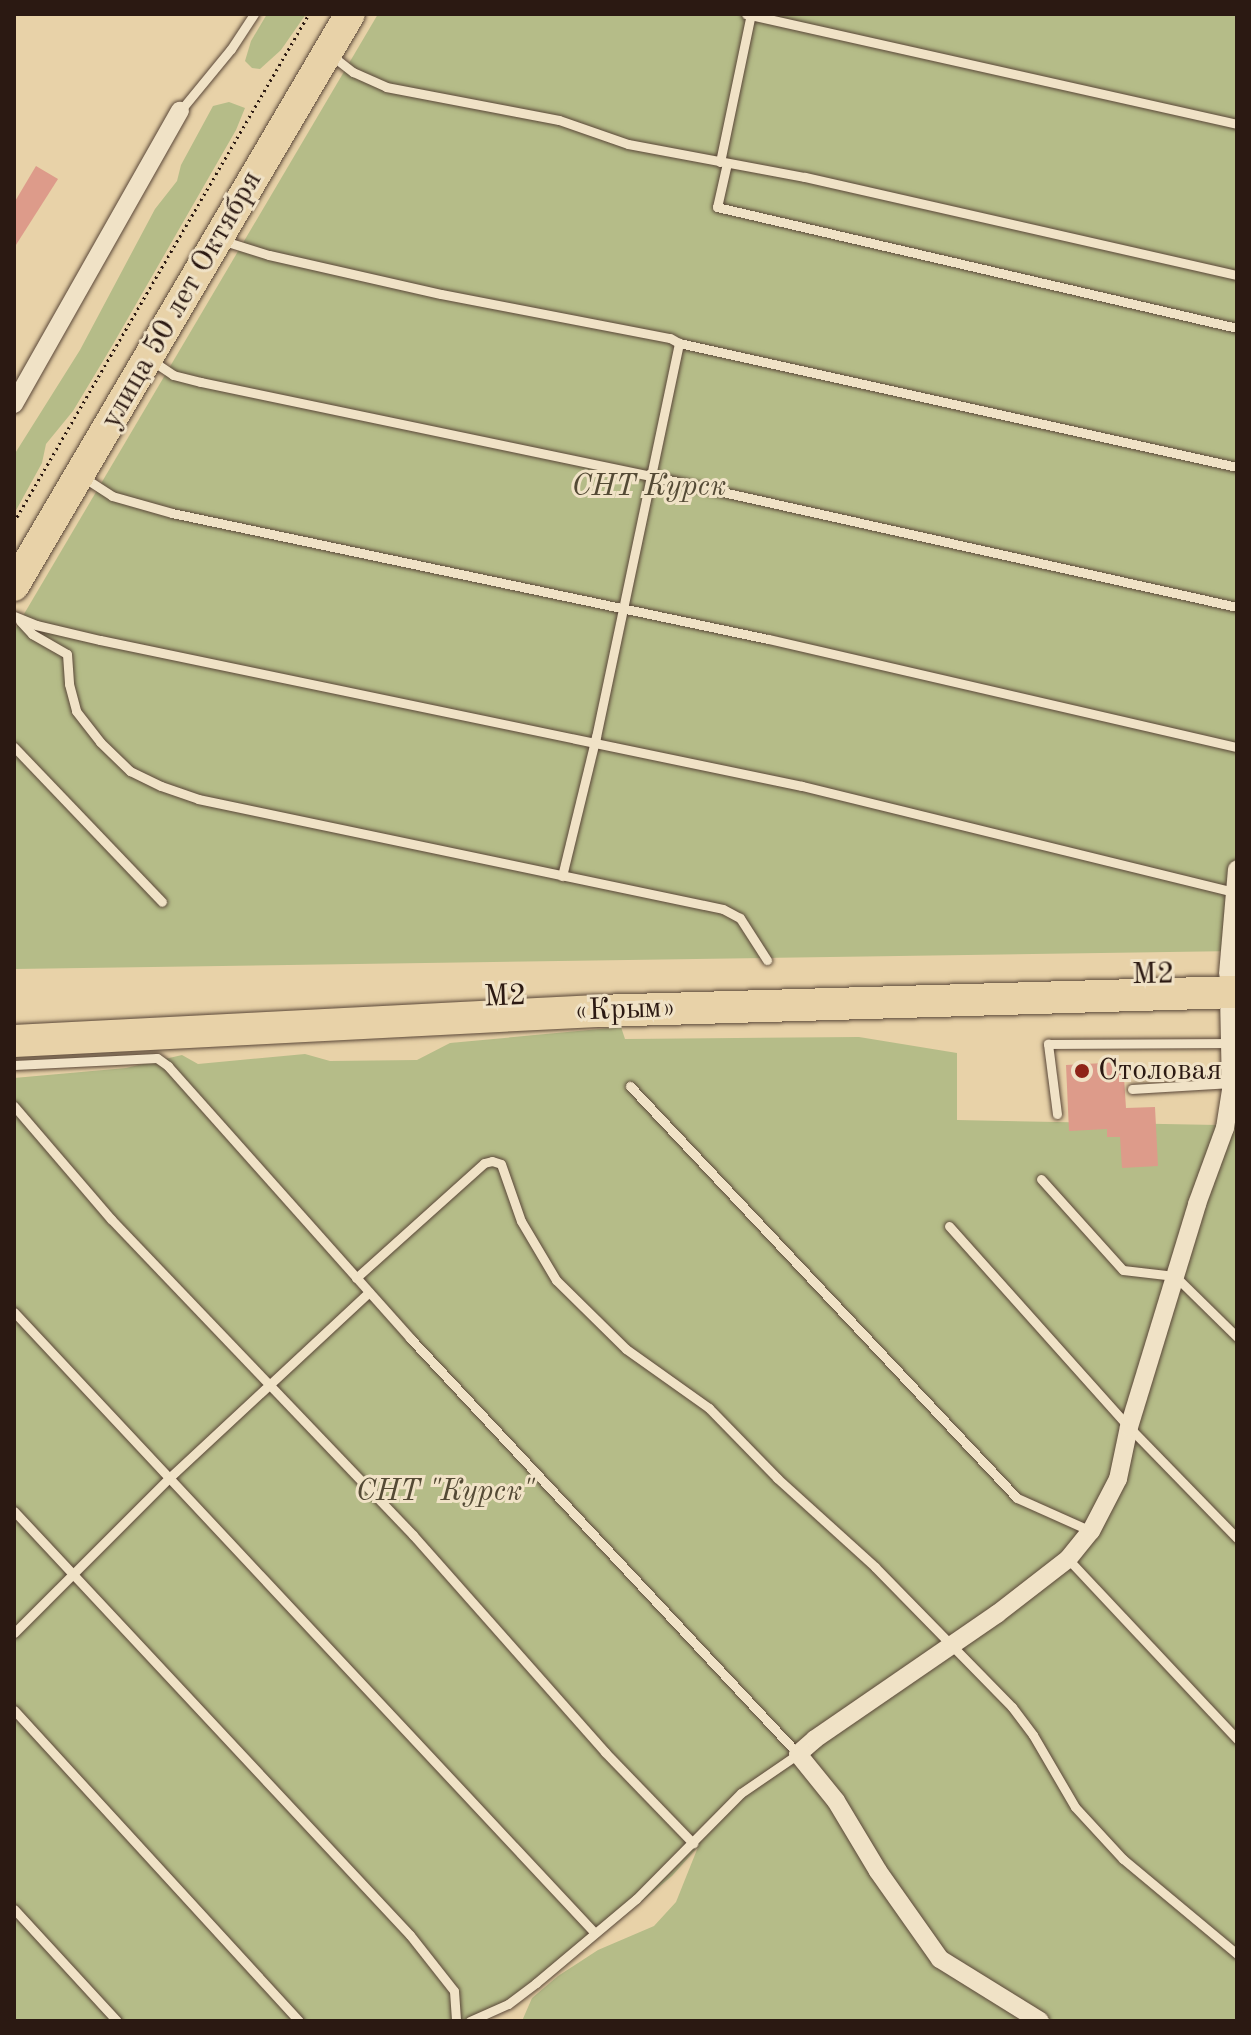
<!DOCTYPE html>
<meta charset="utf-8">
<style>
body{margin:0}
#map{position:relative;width:1251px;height:2035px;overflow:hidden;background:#e8d2a8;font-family:"Old Standard TT",serif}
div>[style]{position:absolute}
.green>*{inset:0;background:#b5bc88}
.building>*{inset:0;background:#dd9b8a}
.path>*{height:3px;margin-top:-1.5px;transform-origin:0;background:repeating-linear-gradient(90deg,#2b1912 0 2px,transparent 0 6px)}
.roads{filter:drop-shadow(0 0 2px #5a4738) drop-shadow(0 0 2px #5a4738)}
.service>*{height:9px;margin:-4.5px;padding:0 4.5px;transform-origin:4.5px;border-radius:4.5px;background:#f0e2c6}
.minor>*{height:18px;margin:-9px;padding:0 9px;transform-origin:9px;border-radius:9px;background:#f0e2c6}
.primary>*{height:30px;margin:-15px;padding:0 15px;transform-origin:15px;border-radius:15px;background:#e8d2a8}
.trunk>*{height:32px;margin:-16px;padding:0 16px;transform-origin:16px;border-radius:16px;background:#e8d2a8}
.dots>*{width:22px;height:22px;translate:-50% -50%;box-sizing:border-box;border:4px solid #f0e2c6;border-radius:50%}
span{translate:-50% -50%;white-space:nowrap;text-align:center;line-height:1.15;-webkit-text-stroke:6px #f0e2c6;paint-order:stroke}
.street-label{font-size:30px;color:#2b1912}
.park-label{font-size:30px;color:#544a35;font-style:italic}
.poi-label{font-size:30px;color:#2b1912}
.left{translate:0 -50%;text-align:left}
.frame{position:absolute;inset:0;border:16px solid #2b1912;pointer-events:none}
</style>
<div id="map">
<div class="green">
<div style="clip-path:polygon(267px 14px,306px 14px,281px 50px,260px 69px,252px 68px,245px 61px,251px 41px)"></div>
<div style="clip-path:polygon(378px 14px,1237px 14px,1237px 951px,14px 969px,14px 631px)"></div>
<div style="clip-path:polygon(229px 102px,245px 108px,236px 130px,112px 346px,73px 411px,46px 444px,42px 463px,14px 514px,14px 455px,80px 350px,155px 209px,177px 181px,181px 165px,213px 106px)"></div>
<div style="clip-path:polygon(621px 1027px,625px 1039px,859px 1037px,957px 1053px,957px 1120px,1218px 1125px,1237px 1098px,1237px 2021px,522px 2021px,532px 1998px,558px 1976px,598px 1950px,654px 1926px,676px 1902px,698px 1847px,672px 1876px,542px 1985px,513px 2006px,484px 2021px,14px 2021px,14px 1078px,126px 1068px,182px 1055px,198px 1064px,305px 1054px,330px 1061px,417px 1060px,450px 1043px)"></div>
</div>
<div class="building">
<div style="clip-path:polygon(36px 166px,58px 179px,14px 248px,14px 203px)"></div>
<div style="clip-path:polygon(1123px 1062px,1126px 1108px,1155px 1107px,1158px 1166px,1122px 1168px,1120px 1137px,1107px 1137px,1107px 1129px,1069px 1131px,1066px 1065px)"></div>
</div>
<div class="path">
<div style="left:14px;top:522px;width:587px;rotate:-59.86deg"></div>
</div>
<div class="roads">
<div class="service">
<div style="left:746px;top:14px;width:503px;rotate:12.63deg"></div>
<div style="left:331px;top:55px;width:28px;rotate:38deg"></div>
<div style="left:353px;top:72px;width:36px;rotate:24deg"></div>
<div style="left:386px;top:87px;width:176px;rotate:10.8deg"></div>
<div style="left:559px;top:120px;width:73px;rotate:19.2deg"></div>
<div style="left:628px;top:144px;width:180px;rotate:10.6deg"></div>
<div style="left:805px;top:177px;width:443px;rotate:12.8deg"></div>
<div style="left:180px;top:111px;width:80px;rotate:-50.6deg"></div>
<div style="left:231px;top:49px;width:42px;rotate:-56.7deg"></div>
<div style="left:720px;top:162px;width:151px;rotate:-78.2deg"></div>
<div style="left:727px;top:163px;width:45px;rotate:102.8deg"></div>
<div style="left:717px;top:207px;width:534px;rotate:13.1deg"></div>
<div style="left:221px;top:240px;width:50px;rotate:17.4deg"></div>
<div style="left:269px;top:255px;width:176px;rotate:12.8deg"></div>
<div style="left:441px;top:294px;width:233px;rotate:10.9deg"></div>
<div style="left:670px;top:338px;width:10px;rotate:29deg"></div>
<div style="left:679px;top:343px;width:572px;rotate:12.53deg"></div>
<div style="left:151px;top:360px;width:27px;rotate:34deg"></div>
<div style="left:173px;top:375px;width:29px;rotate:14deg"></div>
<div style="left:201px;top:382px;width:460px;rotate:11.8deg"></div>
<div style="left:651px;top:476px;width:600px;rotate:12.6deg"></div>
<div style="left:83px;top:477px;width:35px;rotate:33deg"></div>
<div style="left:112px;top:496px;width:62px;rotate:15.8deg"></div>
<div style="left:172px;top:513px;width:609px;rotate:11.94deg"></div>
<div style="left:768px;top:639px;width:481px;rotate:13deg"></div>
<div style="left:14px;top:616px;width:24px;rotate:22deg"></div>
<div style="left:36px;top:625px;width:66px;rotate:13.2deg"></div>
<div style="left:100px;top:640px;width:717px;rotate:11.75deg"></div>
<div style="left:802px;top:786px;width:444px;rotate:13.8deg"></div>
<div style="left:20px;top:621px;width:18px;rotate:47deg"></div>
<div style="left:32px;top:634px;width:40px;rotate:29.7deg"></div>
<div style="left:67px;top:654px;width:30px;rotate:86deg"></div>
<div style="left:69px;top:684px;width:28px;rotate:75deg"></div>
<div style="left:76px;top:711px;width:39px;rotate:52deg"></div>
<div style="left:100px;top:742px;width:42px;rotate:44deg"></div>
<div style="left:130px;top:771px;width:34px;rotate:26deg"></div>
<div style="left:161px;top:786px;width:39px;rotate:19deg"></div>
<div style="left:198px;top:799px;width:536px;rotate:11.83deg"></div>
<div style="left:723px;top:909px;width:19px;rotate:28deg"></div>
<div style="left:740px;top:918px;width:50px;rotate:57.3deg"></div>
<div style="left:14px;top:747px;width:214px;rotate:46.3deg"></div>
<div style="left:562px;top:876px;width:143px;rotate:-76.3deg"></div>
<div style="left:596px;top:737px;width:403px;rotate:-78.1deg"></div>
<div style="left:14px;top:1065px;width:143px;rotate:-2.8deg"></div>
<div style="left:157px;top:1058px;width:14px;rotate:36deg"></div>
<div style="left:168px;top:1066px;width:364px;rotate:48.3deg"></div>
<div style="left:410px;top:1338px;width:569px;rotate:46.99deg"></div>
<div style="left:798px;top:1754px;width:69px;rotate:145.6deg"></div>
<div style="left:741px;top:1793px;width:149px;rotate:134.7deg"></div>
<div style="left:636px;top:1899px;width:131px;rotate:140deg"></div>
<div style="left:536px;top:1983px;width:35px;rotate:143deg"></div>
<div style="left:508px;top:2004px;width:42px;rotate:155.9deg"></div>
<div style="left:630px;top:1086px;width:565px;rotate:46.79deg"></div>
<div style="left:1017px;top:1498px;width:81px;rotate:24deg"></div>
<div style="left:1132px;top:1089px;width:99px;rotate:-3.5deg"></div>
<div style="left:14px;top:1106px;width:149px;rotate:49.4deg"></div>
<div style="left:111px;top:1219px;width:437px;rotate:46.3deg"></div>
<div style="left:413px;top:1535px;width:290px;rotate:48.5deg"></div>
<div style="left:605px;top:1752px;width:127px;rotate:46deg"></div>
<div style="left:1057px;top:1114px;width:71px;rotate:-97.3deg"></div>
<div style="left:1048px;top:1044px;width:183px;rotate:-0.3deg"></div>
<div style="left:1041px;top:1179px;width:122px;rotate:48deg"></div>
<div style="left:1123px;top:1270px;width:52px;rotate:6.6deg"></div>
<div style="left:1175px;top:1276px;width:87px;rotate:44.5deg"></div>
<div style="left:949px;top:1226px;width:270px;rotate:48.2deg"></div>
<div style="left:1129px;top:1427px;width:155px;rotate:45.8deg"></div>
<div style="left:356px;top:1278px;width:172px;rotate:-41.9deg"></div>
<div style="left:484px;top:1163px;width:8px;rotate:-14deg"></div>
<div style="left:492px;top:1161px;width:9px;rotate:18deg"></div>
<div style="left:501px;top:1164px;width:60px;rotate:70.7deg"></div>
<div style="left:521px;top:1221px;width:69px;rotate:59.3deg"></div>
<div style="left:556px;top:1280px;width:98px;rotate:44.6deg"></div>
<div style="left:626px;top:1349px;width:102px;rotate:35.4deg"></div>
<div style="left:709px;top:1408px;width:98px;rotate:45.8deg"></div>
<div style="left:777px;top:1478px;width:132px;rotate:42.2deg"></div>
<div style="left:875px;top:1567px;width:196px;rotate:45.6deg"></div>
<div style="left:1012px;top:1707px;width:35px;rotate:53deg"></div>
<div style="left:1033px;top:1735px;width:83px;rotate:59.7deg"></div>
<div style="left:1075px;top:1807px;width:71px;rotate:47.3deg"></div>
<div style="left:1123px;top:1859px;width:148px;rotate:39.8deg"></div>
<div style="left:14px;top:1312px;width:850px;rotate:46.91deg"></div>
<div style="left:14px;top:1511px;width:580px;rotate:46.96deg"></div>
<div style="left:410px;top:1935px;width:71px;rotate:51.8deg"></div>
<div style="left:454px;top:1991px;width:30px;rotate:86deg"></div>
<div style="left:1068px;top:1559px;width:247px;rotate:46.8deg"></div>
<div style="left:14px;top:1633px;width:219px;rotate:-45deg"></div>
<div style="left:169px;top:1478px;width:273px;rotate:-42.9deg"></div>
<div style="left:14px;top:1710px;width:422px;rotate:47.5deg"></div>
<div style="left:14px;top:1909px;width:152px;rotate:47.4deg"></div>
</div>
<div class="minor">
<div style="left:14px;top:404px;width:337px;rotate:-60.5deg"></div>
<div style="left:1228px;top:974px;width:105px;rotate:-85.1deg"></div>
<div style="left:1040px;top:2021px;width:118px;rotate:-148.2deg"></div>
<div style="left:940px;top:1959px;width:108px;rotate:-125.2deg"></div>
<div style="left:878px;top:1871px;width:82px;rotate:-121deg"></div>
<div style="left:836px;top:1801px;width:60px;rotate:-129deg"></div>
<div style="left:798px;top:1754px;width:23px;rotate:-41deg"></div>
<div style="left:815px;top:1739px;width:221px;rotate:-34.5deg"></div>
<div style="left:997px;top:1614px;width:90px;rotate:-37.8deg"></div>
<div style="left:1068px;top:1559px;width:36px;rotate:-51deg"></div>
<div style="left:1091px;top:1531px;width:59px;rotate:-62.6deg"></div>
<div style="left:1118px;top:1479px;width:53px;rotate:-78.1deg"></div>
<div style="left:1129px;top:1427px;width:233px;rotate:-73deg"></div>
<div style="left:1197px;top:1204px;width:81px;rotate:-69.8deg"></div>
<div style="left:1225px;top:1128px;width:38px;rotate:-81deg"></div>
<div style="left:1231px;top:1090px;width:98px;rotate:-91.2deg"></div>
</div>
<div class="primary">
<div style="left:14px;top:586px;width:663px;rotate:-59.57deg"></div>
</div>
<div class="trunk">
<div style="left:14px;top:1041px;width:584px;rotate:-2.95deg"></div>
<div style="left:597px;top:1011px;width:640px;rotate:-1.7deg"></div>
</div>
</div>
<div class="dots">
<div style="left:1082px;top:1071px;background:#8f2418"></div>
</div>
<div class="street-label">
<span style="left:182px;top:300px;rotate:-60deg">улица 50 лет Октября</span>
<span style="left:1153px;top:975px;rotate:-1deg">М2</span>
<span style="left:505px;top:997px;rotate:-2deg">М2</span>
<span style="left:625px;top:1010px;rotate:-2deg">«Крым»</span>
</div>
<div class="park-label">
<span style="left:649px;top:487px">СНТ Курск</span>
<span style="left:445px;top:1492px">СНТ "Курск"</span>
</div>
<div class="poi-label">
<span class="left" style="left:1098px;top:1071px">Столовая</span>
</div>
<div class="frame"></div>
</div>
